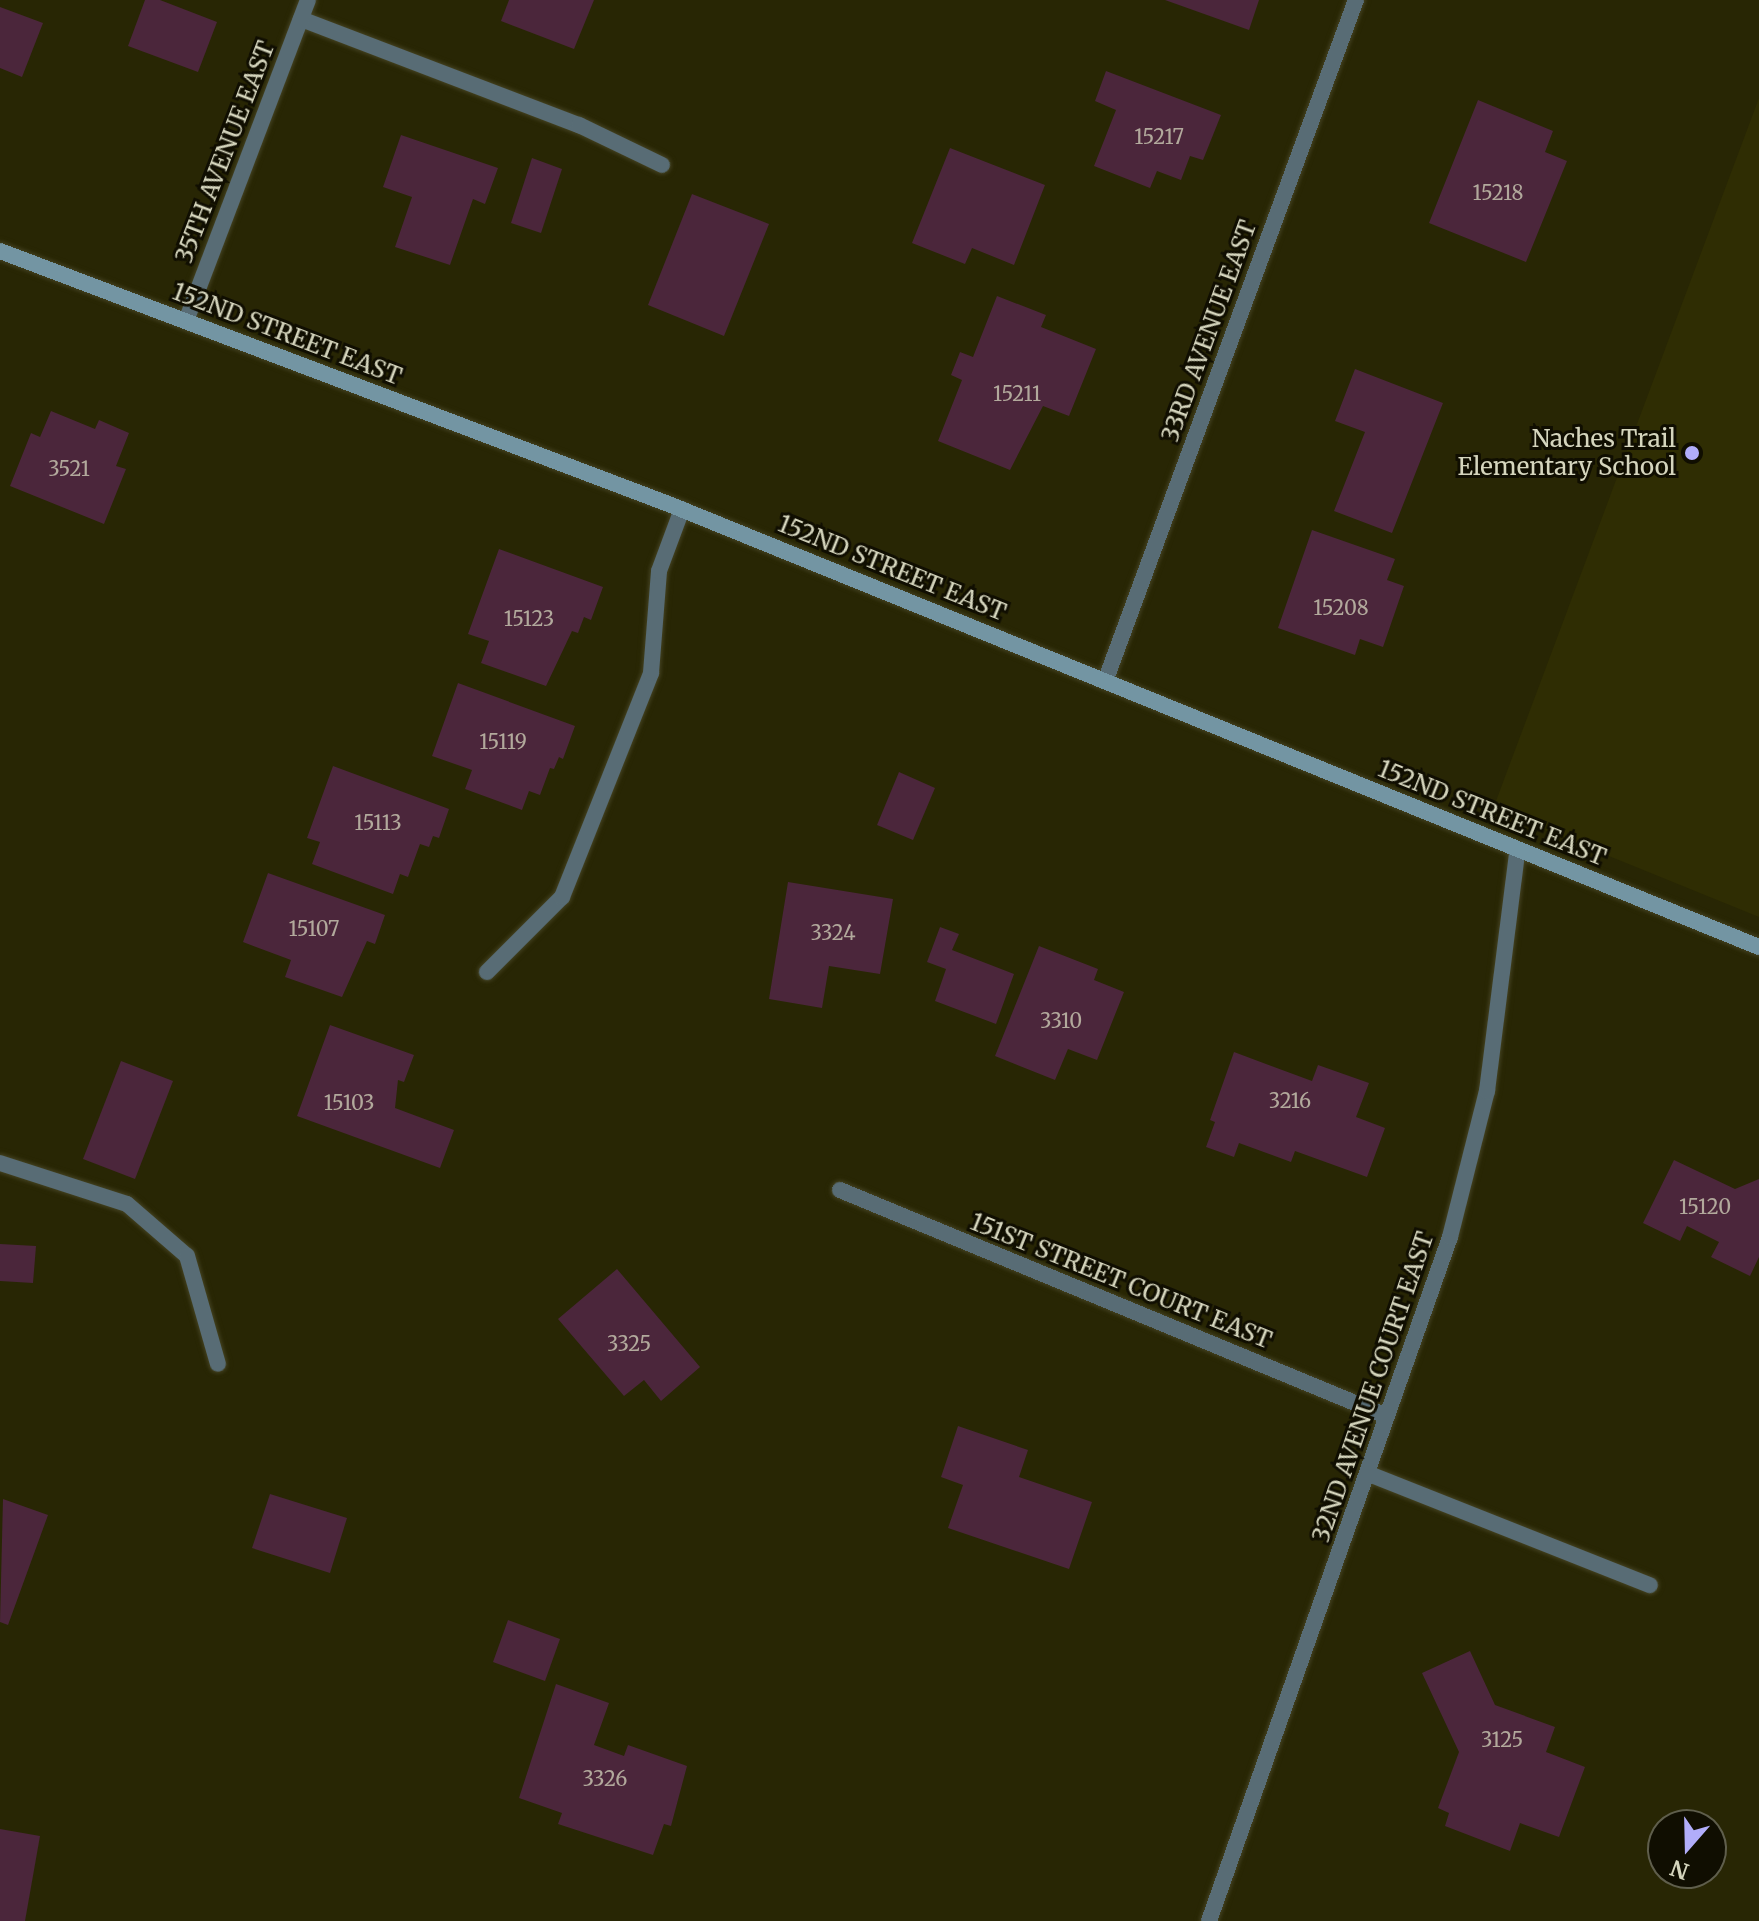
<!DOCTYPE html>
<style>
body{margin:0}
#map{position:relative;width:1759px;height:1921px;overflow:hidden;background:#282604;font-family:Merriweather,serif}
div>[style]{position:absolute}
.built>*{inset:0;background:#2f2d03}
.building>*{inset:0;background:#4b263b}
.roads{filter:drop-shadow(0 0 2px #444222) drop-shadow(0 0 2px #444222)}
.service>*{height:16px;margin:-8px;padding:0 8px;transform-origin:8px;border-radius:8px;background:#586c75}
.minor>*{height:16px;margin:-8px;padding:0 8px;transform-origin:8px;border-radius:8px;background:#586c75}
.secondary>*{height:16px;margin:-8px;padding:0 8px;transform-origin:8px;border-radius:8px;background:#7395a3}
.dots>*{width:22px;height:22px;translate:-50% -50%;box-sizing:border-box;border:4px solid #100e01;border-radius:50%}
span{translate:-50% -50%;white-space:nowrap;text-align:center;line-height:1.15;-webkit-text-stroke:6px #100e01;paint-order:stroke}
.number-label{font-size:20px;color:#b2a99c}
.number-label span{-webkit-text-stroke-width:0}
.street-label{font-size:24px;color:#d5d5bd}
.poi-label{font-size:24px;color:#d5d5bd}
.right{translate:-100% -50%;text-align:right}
.north{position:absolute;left:1647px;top:1809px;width:80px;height:80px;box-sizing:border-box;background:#100e01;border:2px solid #5f5e4c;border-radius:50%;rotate:200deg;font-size:22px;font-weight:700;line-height:32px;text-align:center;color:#d5d5bd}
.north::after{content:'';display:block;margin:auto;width:28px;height:36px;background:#b1adfa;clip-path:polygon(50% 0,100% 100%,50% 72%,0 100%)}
</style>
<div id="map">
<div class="built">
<div style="clip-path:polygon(1759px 98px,1759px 917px,1493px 809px)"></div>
</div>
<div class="building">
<div style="clip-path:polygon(145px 0,160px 0,217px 22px,198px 72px,128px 46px)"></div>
<div style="clip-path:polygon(509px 0,594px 0,574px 49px,501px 21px)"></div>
<div style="clip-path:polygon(1165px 0,1259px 0,1249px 30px)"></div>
<div style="clip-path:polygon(0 7px,43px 23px,22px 77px,0 68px)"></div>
<div style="clip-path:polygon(1106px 71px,1221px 115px,1203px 160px,1190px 156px,1181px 180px,1157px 171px,1150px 188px,1094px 166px,1116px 110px,1095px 101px)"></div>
<div style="clip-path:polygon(1478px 100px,1553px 131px,1545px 152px,1567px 161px,1526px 262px,1429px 223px)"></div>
<div style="clip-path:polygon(401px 135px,498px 168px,485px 204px,473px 199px,450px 265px,395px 247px,412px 197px,383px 187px)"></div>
<div style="clip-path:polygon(950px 148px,1045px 185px,1014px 265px,972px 248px,965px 264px,912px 243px)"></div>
<div style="clip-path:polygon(532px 158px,562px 169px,541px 233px,511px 223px)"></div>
<div style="clip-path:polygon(692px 194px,769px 224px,724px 336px,648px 305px)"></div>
<div style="clip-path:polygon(997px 296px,1046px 315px,1041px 327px,1096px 349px,1069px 416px,1043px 406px,1010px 470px,938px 441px,962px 380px,951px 375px,960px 352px,973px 357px)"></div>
<div style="clip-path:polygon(1355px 369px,1443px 403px,1392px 533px,1334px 511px,1365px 432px,1335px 421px)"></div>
<div style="clip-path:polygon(51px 411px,95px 429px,99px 420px,129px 433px,116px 466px,126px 469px,104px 524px,10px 486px,31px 433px,40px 437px)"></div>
<div style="clip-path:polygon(1312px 530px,1395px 559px,1387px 580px,1404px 586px,1383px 647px,1360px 639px,1355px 655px,1278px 628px)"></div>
<div style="clip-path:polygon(499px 549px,603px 587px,591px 620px,584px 617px,578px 633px,572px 631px,546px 686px,481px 663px,489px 641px,468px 634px)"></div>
<div style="clip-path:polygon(458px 683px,575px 726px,563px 759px,559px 757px,554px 769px,550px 768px,540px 795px,529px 791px,522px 810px,465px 789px,472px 770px,432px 756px)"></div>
<div style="clip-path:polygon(333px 766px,449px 809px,439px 838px,433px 836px,429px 847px,420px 844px,408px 877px,400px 874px,393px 894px,312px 864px,320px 842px,307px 838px)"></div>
<div style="clip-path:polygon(899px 772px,935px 788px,913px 840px,877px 825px)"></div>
<div style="clip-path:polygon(268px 873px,385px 915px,375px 944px,367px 941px,342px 997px,285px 977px,291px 960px,243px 942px)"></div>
<div style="clip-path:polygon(788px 882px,893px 899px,880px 974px,829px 966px,822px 1008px,769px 999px)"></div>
<div style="clip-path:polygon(940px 927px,959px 934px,952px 950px,1014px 974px,996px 1024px,935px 1001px,946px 969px,927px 962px)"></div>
<div style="clip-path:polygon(1039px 946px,1098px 969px,1094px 980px,1124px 992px,1097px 1060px,1068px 1049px,1055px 1080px,995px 1056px)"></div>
<div style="clip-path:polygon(330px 1025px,414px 1055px,404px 1082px,398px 1080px,395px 1108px,454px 1130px,440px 1168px,297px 1116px)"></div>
<div style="clip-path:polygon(1234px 1052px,1312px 1081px,1318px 1065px,1369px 1083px,1356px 1117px,1385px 1128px,1367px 1177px,1295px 1151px,1291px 1162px,1239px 1143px,1234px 1157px,1206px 1147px,1215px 1122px,1210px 1120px)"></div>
<div style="clip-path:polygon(121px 1061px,173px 1081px,135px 1179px,83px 1159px)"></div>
<div style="clip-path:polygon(1674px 1160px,1735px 1189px,1759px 1179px,1759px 1257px,1750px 1276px,1711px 1257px,1719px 1242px,1687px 1226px,1680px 1241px,1643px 1223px)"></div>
<div style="clip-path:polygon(0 1244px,36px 1246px,33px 1283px,0 1281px)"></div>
<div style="clip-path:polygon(617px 1269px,700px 1367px,661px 1401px,644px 1380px,624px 1396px,558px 1319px)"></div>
<div style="clip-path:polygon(958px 1426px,1028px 1450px,1019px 1477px,1092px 1502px,1069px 1569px,948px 1528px,963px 1485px,941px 1477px)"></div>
<div style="clip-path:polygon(270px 1494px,347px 1518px,330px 1573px,252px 1548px)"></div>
<div style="clip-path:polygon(3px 1499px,48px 1515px,8px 1625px,0 1622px)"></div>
<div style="clip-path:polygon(508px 1620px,560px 1639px,545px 1681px,493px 1662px)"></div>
<div style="clip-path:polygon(1470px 1651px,1495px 1705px,1555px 1727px,1546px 1752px,1585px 1767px,1559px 1837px,1520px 1823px,1510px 1851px,1445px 1826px,1449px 1813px,1438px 1808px,1459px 1752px,1422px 1673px)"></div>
<div style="clip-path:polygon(556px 1684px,609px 1703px,594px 1745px,624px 1756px,628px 1745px,687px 1766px,671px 1826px,664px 1824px,653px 1855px,558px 1824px,562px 1813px,519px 1798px)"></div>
<div style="clip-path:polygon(0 1829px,40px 1836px,25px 1921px,0 1921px)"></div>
</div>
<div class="roads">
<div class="service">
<div style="left:301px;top:19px;width:298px;rotate:20.9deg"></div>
<div style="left:579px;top:125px;width:92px;rotate:25.7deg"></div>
</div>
<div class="minor">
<div style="left:186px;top:321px;width:343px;rotate:-69.2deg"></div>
<div style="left:1106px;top:679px;width:724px;rotate:-69.79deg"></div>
<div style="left:487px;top:972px;width:106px;rotate:-45deg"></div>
<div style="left:562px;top:897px;width:241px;rotate:-68.3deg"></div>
<div style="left:651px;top:673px;width:102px;rotate:-85.5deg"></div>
<div style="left:659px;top:571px;width:66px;rotate:-69.6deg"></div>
<div style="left:0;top:1163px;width:133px;rotate:17.9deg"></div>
<div style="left:127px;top:1204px;width:79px;rotate:40.9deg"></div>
<div style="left:187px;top:1256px;width:112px;rotate:74deg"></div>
<div style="left:840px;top:1190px;width:589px;rotate:22.47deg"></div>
<div style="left:1369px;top:1474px;width:302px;rotate:21.6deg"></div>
<div style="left:1209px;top:1921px;width:725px;rotate:-70.59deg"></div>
<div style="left:1450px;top:1237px;width:151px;rotate:-75.8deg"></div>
<div style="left:1487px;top:1091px;width:241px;rotate:-82.8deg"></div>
</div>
<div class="secondary">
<div style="left:0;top:251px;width:712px;rotate:20.73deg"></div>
<div style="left:666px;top:503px;width:1180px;rotate:22.11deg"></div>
</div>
</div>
<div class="dots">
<div style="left:1692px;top:453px;background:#b1adfa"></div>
</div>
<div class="number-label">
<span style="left:1159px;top:136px">15217</span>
<span style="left:1498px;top:192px">15218</span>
<span style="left:1017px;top:393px">15211</span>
<span style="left:69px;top:468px">3521</span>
<span style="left:1341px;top:607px">15208</span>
<span style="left:529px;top:618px">15123</span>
<span style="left:503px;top:741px">15119</span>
<span style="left:378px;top:822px">15113</span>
<span style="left:314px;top:928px">15107</span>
<span style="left:833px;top:932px">3324</span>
<span style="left:1061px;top:1020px">3310</span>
<span style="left:1290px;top:1100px">3216</span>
<span style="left:349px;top:1102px">15103</span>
<span style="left:1705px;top:1206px">15120</span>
<span style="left:629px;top:1343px">3325</span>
<span style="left:1502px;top:1739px">3125</span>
<span style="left:605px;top:1778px">3326</span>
</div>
<div class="street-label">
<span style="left:225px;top:152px;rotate:-69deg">35TH AVENUE EAST</span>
<span style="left:1209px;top:331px;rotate:-70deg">33RD AVENUE EAST</span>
<span style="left:287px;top:334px;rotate:21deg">152ND STREET EAST</span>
<span style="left:892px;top:568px;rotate:22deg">152ND STREET EAST</span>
<span style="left:1492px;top:813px;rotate:22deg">152ND STREET EAST</span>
<span style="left:1121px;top:1281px;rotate:22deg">151ST STREET COURT EAST</span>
<span style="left:1373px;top:1387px;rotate:-71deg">32ND AVENUE COURT EAST</span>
</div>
<div class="poi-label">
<span class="right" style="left:1676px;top:453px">Naches Trail<br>Elementary School</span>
</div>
<div class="north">N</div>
</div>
